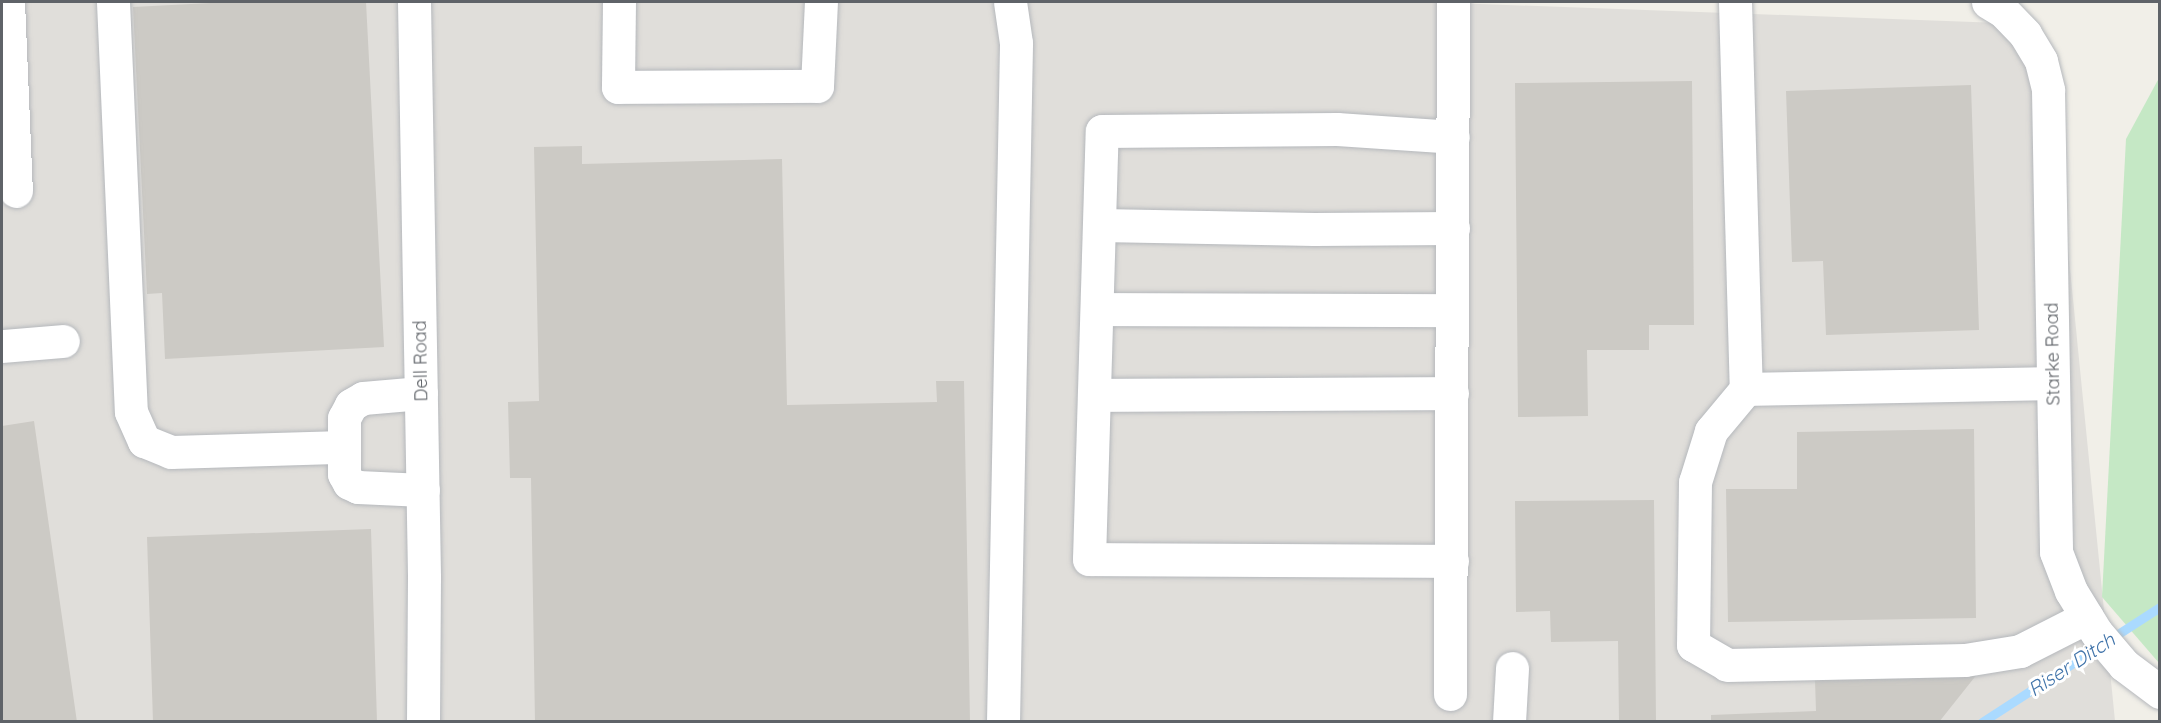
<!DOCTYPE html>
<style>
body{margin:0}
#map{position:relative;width:2161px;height:723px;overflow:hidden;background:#f1efe8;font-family:Quicksand,sans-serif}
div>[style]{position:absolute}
.industrial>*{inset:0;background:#e0deda}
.green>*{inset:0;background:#c5e8c5}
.stream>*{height:9px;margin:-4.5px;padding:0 4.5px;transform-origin:4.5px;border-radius:4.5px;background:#aadaff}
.building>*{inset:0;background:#cccac5}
.roads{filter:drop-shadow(0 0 2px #b5b8bc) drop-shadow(0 0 2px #b5b8bc)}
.minor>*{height:33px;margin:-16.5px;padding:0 16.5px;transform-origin:16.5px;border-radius:16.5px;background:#fff}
span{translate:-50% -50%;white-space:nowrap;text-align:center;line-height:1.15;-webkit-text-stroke:6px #fff;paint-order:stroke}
.street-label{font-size:18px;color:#5f6368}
.water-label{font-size:20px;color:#4174aa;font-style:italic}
.frame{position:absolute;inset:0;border:3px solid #5f6368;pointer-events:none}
</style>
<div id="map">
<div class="industrial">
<div style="clip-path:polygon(2px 2px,1427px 2px,2000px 23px,2053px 98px,2115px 721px,2px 721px)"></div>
</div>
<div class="green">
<div style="clip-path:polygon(2159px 78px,2159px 663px,2102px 597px,2126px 139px)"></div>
</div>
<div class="stream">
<div style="left:1982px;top:722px;width:212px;rotate:-32.9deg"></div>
</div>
<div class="building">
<div style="clip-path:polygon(230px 2px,366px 2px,384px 347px,165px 359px,162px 293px,147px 294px,133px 7px)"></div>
<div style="clip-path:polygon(1692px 81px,1694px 325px,1649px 325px,1649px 350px,1587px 350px,1588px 416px,1518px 417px,1515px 83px)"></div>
<div style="clip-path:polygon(1971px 85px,1979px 330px,1826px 335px,1823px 261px,1792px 262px,1786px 91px)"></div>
<div style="clip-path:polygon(582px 146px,582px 164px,782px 159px,787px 405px,937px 402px,936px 381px,964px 381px,970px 722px,535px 722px,531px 478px,510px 478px,508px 402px,539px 401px,534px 147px)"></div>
<div style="clip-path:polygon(34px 421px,77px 722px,2px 722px,2px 426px)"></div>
<div style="clip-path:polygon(1974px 429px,1976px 618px,1728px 622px,1726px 489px,1797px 489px,1797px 432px)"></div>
<div style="clip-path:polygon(1654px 500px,1656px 722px,1619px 722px,1618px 641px,1551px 642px,1550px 611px,1516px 612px,1515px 501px)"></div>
<div style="clip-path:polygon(371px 529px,377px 722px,153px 722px,147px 537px)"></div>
<div style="clip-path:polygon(1978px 673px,1939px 722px,1711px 722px,1711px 715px,1816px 711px,1815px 680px)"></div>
</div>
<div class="roads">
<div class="minor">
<div style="left:8px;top:2px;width:189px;rotate:87.6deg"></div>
<div style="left:113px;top:2px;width:410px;rotate:87.5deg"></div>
<div style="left:131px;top:412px;width:32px;rotate:66deg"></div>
<div style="left:144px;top:441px;width:29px;rotate:22deg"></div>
<div style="left:171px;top:452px;width:173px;rotate:-1.7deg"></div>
<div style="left:414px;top:2px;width:575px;rotate:89deg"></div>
<div style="left:424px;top:577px;width:145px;rotate:90.4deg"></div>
<div style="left:619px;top:2px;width:85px;rotate:90.7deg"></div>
<div style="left:618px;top:87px;width:199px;rotate:-0.3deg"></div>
<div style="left:817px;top:86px;width:84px;rotate:-87.3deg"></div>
<div style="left:1735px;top:2px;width:387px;rotate:88.4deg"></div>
<div style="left:1746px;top:389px;width:307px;rotate:-1.1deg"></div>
<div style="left:1988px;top:2px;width:17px;rotate:31deg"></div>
<div style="left:2003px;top:11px;width:32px;rotate:46deg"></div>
<div style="left:2025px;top:34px;width:31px;rotate:59deg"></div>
<div style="left:2041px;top:61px;width:30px;rotate:76deg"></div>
<div style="left:2048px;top:90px;width:462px;rotate:89deg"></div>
<div style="left:2056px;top:552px;width:42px;rotate:69deg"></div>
<div style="left:2071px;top:591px;width:48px;rotate:58.6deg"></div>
<div style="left:2096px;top:632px;width:43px;rotate:49.7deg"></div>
<div style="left:2124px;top:665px;width:45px;rotate:36.9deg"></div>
<div style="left:1100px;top:225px;width:214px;rotate:1.1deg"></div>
<div style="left:1314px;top:229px;width:139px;rotate:-0.4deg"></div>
<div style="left:1097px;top:309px;width:355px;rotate:0.2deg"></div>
<div style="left:2px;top:346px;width:61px;rotate:-4.7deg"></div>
<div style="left:1746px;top:389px;width:55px;rotate:129.8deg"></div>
<div style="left:1711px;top:431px;width:53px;rotate:107.4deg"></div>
<div style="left:1695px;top:482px;width:163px;rotate:90.7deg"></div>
<div style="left:1693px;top:645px;width:39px;rotate:30deg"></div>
<div style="left:1727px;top:665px;width:238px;rotate:-1.2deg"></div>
<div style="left:1965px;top:660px;width:56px;rotate:-9.3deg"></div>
<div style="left:2020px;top:651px;width:75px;rotate:-26.9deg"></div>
<div style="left:421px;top:393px;width:58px;rotate:175.1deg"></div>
<div style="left:363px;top:398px;width:14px;rotate:150deg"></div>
<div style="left:351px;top:405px;width:15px;rotate:118deg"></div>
<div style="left:344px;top:418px;width:56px;rotate:90deg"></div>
<div style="left:344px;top:474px;width:10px;rotate:61deg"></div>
<div style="left:349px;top:483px;width:10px;rotate:24deg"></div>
<div style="left:358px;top:487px;width:65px;rotate:2.6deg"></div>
<div style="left:1095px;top:395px;width:357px;rotate:-0.3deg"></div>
<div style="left:1452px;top:561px;width:363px;rotate:-179.7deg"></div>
<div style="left:1089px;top:559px;width:428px;rotate:-88.3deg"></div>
<div style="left:1102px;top:131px;width:235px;rotate:-0.5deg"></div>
<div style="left:1337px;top:129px;width:116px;rotate:3.9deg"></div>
<div style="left:1450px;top:694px;width:692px;rotate:-89.75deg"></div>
<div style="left:1003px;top:722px;width:679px;rotate:-88.9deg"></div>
<div style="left:1016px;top:43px;width:41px;rotate:-98.3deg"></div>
<div style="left:1509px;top:722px;width:54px;rotate:-86.8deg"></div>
</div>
</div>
<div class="street-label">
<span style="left:2053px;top:354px;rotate:-91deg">Starke Road</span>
<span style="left:421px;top:361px;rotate:-91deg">Dell Road</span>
</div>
<div class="water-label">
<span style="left:2071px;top:664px;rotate:-33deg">Riser Ditch</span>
</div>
<div class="frame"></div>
</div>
